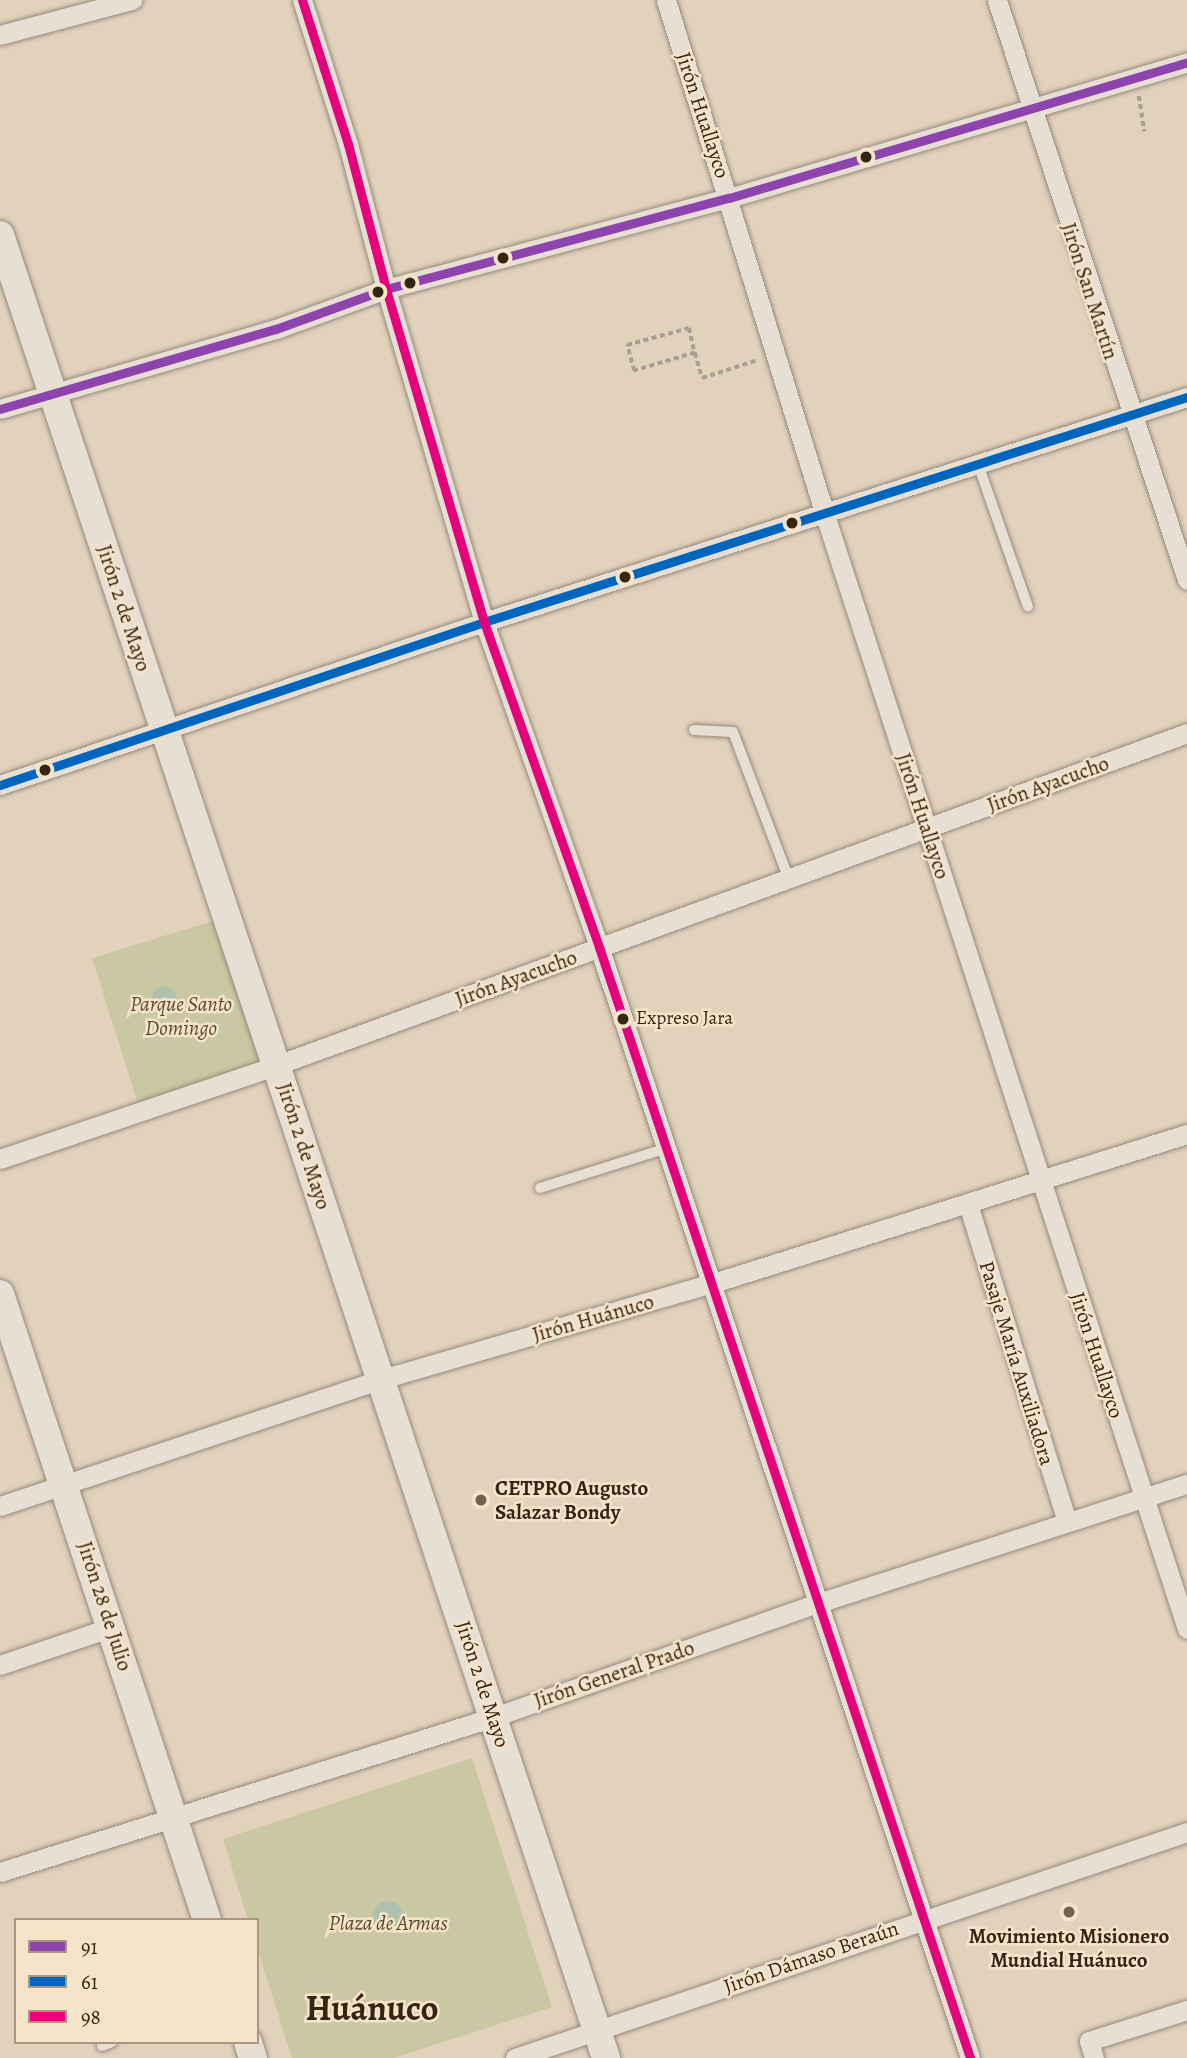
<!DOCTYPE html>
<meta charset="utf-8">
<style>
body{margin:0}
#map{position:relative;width:1187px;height:2058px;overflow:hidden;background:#e2d2bc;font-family:Alegreya,serif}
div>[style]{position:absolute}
.green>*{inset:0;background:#cac8a2}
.water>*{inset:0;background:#b0c0af}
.round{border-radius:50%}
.path>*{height:3.5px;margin-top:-1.75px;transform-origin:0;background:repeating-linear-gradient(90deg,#a69f95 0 5px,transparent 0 8.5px)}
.roads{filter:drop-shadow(0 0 2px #958a7c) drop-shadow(0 0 2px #958a7c)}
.lane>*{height:10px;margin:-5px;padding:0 5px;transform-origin:5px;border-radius:5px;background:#e7dfd4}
.street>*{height:19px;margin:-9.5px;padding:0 9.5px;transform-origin:9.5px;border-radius:9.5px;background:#e7dfd4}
.secondary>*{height:28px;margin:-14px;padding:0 14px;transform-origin:14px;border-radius:14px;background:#e7dfd4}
.bus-1>*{height:9px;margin:-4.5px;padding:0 4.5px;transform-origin:4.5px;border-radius:4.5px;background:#8e44ad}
.bus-2>*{height:9px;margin:-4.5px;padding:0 4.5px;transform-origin:4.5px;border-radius:4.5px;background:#0065bd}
.bus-3>*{height:9px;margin:-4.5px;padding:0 4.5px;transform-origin:4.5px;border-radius:4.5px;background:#e5007d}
.dots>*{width:19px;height:19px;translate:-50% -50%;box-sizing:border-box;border:4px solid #f6e4ca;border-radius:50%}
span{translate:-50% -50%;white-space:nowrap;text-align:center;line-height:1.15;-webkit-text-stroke:5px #f6e4ca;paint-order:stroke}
.bus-label{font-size:19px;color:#352614}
.left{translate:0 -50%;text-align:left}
.street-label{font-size:21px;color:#352614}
.park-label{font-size:21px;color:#554c32;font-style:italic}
.poi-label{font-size:21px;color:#352614;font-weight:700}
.town-label{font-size:35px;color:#352614;font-weight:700}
.legend{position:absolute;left:14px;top:1918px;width:245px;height:126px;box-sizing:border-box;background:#f6e4ca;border:2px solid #a99881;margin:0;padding:9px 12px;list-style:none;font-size:21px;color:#352614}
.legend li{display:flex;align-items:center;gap:14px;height:35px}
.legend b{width:35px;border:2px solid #a99881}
</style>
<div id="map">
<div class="green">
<div style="clip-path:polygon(219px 919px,267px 1059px,138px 1104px,92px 958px)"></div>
<div style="clip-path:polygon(472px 1758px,552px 2007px,394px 2058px,292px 2058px,257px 1948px,257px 1920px,248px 1920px,223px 1839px)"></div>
</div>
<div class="water">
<div class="round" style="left:152px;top:986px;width:24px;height:24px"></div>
<div class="round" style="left:373px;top:1901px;width:30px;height:30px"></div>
</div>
<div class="path">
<div style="left:1139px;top:96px;width:36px;rotate:81deg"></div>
<div style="left:695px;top:353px;width:64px;rotate:163.6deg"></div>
<div style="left:634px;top:371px;width:27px;rotate:-105deg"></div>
<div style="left:627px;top:345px;width:64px;rotate:-15.3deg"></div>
<div style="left:689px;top:328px;width:26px;rotate:77deg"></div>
<div style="left:695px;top:353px;width:26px;rotate:74deg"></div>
<div style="left:702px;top:378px;width:59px;rotate:-17.8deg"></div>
</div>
<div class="roads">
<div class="lane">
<div style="left:978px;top:464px;width:151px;rotate:70.7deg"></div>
<div style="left:694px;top:730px;width:39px;rotate:3deg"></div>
<div style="left:733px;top:732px;width:155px;rotate:69.2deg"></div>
<div style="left:540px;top:1188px;width:130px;rotate:-17.5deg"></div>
<div style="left:102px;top:2046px;width:11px;rotate:-22deg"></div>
</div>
<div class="street">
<div style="left:302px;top:0;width:151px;rotate:72.3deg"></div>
<div style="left:348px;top:144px;width:150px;rotate:75.3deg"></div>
<div style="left:386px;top:289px;width:347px;rotate:73.6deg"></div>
<div style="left:484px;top:622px;width:345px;rotate:70.5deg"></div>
<div style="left:599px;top:947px;width:1171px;rotate:71.53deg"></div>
<div style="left:666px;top:0;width:539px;rotate:72.84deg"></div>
<div style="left:825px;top:515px;width:1171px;rotate:72deg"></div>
<div style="left:997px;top:0;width:610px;rotate:71.86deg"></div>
<div style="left:0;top:35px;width:137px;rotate:-14.9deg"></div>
<div style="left:0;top:409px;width:287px;rotate:-16.2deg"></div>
<div style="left:276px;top:329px;width:117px;rotate:-20deg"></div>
<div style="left:386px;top:289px;width:355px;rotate:-14.9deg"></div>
<div style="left:729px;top:198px;width:478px;rotate:-16.5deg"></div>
<div style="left:0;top:785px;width:511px;rotate:-18.61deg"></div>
<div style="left:484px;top:622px;width:738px;rotate:-17.75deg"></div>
<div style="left:0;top:1159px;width:293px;rotate:-18.7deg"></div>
<div style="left:277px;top:1065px;width:969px;rotate:-20.04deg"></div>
<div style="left:968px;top:1204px;width:332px;rotate:72.7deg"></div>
<div style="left:0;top:1506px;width:403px;rotate:-18.4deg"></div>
<div style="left:382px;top:1379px;width:341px;rotate:-16.2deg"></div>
<div style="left:710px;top:1284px;width:500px;rotate:-17.46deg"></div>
<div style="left:0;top:1665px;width:118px;rotate:-18.7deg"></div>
<div style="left:0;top:1872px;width:518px;rotate:-17.42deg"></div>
<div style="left:494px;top:1717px;width:343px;rotate:-19.4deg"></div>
<div style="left:818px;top:1603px;width:388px;rotate:-17.9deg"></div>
<div style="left:515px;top:2058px;width:709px;rotate:-18.59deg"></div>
<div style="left:1094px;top:2058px;width:18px;rotate:-106deg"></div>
<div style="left:1089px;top:2041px;width:103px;rotate:-17.6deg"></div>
</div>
<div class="secondary">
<div style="left:0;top:235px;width:1921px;rotate:71.61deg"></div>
<div style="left:0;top:1294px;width:659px;rotate:71.7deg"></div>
<div style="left:248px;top:2042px;width:17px;rotate:73deg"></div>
</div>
</div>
<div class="bus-1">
<div style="left:0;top:409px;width:287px;rotate:-16.2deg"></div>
<div style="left:276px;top:329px;width:117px;rotate:-20deg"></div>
<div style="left:386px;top:289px;width:355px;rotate:-14.9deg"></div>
<div style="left:729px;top:198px;width:478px;rotate:-16.5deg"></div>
</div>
<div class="bus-2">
<div style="left:0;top:785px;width:511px;rotate:-18.61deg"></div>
<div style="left:484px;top:622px;width:738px;rotate:-17.75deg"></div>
</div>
<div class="bus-3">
<div style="left:302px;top:0;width:151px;rotate:72.3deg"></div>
<div style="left:348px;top:144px;width:150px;rotate:75.3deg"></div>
<div style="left:386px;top:289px;width:347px;rotate:73.6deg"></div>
<div style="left:484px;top:622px;width:345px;rotate:70.5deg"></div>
<div style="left:599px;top:947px;width:1171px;rotate:71.53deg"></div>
</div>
<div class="dots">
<div style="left:866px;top:157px;background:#352614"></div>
<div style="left:503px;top:258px;background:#352614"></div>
<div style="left:410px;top:283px;background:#352614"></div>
<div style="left:378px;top:292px;background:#352614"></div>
<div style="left:792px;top:523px;background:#352614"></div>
<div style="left:625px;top:577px;background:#352614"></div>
<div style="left:45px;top:770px;background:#352614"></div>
<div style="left:623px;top:1019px;background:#352614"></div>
<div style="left:481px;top:1500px;background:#72624f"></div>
<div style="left:1069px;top:1912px;background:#72624f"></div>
</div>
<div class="bus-label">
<span class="left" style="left:636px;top:1019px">Expreso Jara</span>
</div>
<div class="street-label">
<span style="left:703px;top:115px;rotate:72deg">Jirón Huallayco</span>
<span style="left:1090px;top:291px;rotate:72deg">Jirón San Martín</span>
<span style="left:124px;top:608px;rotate:72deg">Jirón 2 de Mayo</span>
<span style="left:1048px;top:784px;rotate:-20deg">Jirón Ayacucho</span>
<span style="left:923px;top:816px;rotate:72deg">Jirón Huallayco</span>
<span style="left:516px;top:978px;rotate:-20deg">Jirón Ayacucho</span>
<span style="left:304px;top:1146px;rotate:72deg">Jirón 2 de Mayo</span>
<span style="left:593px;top:1318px;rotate:-16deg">Jirón Huánuco</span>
<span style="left:1097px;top:1355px;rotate:72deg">Jirón Huallayco</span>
<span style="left:1017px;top:1363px;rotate:73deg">Pasaje María Auxiliadora</span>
<span style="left:105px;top:1606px;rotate:72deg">Jirón 28 de Julio</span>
<span style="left:614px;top:1674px;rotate:-19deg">Jirón General Prado</span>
<span style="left:483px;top:1684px;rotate:72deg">Jirón 2 de Mayo</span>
<span style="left:811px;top:1957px;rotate:-19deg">Jirón Dámaso Beraún</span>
</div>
<div class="park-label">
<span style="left:181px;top:1016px">Parque Santo<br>Domingo</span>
<span style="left:388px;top:1923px">Plaza de Armas</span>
</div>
<div class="poi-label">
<span class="left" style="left:495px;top:1500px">CETPRO Augusto<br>Salazar Bondy</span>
<span style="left:1069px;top:1948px">Movimiento Misionero<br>Mundial Huánuco</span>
</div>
<div class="town-label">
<span style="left:372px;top:2008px">Huánuco</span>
</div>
<ul class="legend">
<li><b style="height:9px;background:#8e44ad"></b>91</li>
<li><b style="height:9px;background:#0065bd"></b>61</li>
<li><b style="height:9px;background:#e5007d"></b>98</li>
</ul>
</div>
